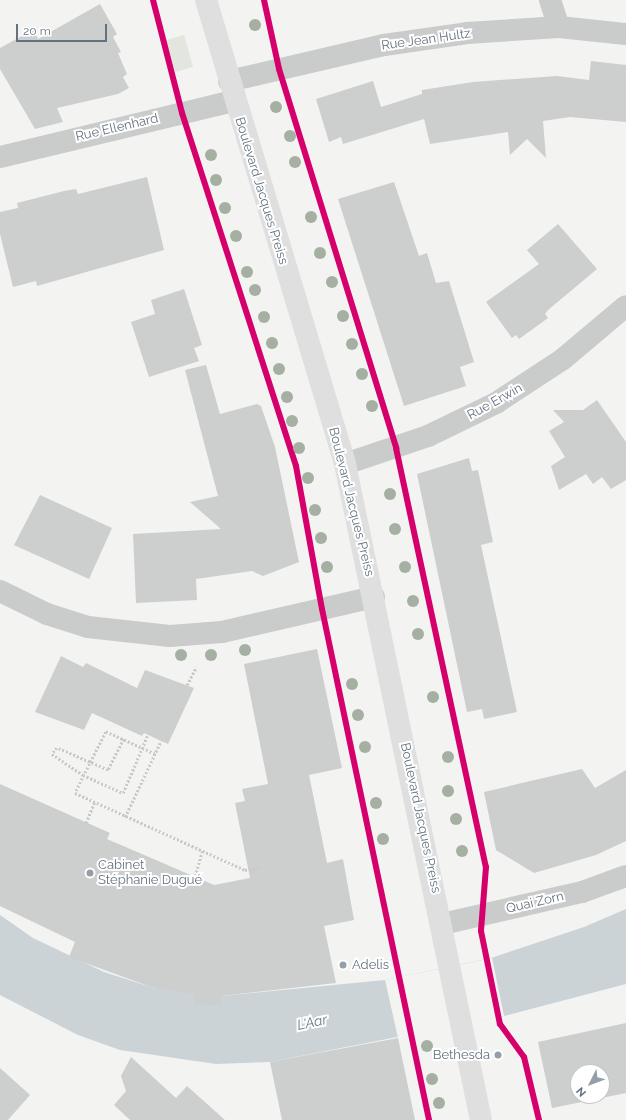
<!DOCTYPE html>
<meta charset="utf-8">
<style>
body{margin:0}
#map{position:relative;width:626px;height:1120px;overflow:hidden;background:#f3f3f1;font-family:Raleway,sans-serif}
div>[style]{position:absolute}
.green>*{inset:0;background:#e2e6df}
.water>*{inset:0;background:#cbd3d6}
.pier>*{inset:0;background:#f3f3f1}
.building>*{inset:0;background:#cdcece}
.path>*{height:2.5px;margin-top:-1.25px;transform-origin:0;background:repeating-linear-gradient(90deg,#c8c9c9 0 2px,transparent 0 4px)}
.minor>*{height:22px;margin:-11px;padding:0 11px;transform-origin:11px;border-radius:11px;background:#cacccc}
.major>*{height:22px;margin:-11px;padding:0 11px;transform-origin:11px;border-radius:11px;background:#dfdfe0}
.cycleway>*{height:6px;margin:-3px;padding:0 3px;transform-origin:3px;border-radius:3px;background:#d6006c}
.trees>*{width:12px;height:12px;margin:-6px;border-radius:50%;background:#a5afa2}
.dots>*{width:11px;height:11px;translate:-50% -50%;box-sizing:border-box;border:2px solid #fff;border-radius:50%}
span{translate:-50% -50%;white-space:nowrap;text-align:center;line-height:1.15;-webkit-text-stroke:4px #fff;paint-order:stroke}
.street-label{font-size:13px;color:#637281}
.poi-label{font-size:13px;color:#637281}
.left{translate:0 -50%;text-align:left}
.right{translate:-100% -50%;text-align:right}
.water-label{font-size:14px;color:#637a85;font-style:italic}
.north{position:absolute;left:570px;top:1064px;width:40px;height:40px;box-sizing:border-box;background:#fff;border:1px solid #c1c7cd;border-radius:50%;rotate:228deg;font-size:11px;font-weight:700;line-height:16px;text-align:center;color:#637281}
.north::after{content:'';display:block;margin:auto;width:14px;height:18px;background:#959fa8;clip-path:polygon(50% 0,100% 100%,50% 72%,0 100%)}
.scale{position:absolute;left:16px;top:24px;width:91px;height:18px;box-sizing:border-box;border:2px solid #637281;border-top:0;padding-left:5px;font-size:12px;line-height:14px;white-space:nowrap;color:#637281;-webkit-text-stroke:3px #fff;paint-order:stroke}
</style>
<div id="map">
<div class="green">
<div style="clip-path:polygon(184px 35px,193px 67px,175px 72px,166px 40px)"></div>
</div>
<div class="water">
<div style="clip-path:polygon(626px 909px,626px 984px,504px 1016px,270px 1062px,216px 1064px,120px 1050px,78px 1035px,0 995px,0 915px,33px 938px,104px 972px,151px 987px,221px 996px,385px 980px,491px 958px,584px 927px)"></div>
</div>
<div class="pier">
<div style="clip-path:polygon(492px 958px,504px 1016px,398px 1038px,385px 980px)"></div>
</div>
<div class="building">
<div style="clip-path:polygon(100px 4px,117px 34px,113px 37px,121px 52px,118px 53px,127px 74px,123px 77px,129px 88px,118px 94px,57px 108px,63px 122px,35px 129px,0 69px,0 48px,33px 30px,38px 39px)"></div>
<div style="clip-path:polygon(591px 61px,626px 65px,626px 122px,570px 117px,543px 121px,546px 158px,527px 139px,510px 155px,508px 132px,430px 144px,424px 119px,343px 144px,341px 137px,329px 142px,316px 99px,373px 81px,381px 107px,422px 94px,422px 90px,473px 82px,557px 76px,589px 80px)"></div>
<div style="clip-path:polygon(147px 177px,164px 250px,37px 286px,36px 281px,13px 287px,0 234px,0 212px,18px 208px,17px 203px,64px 191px,76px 189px,78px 194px)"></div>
<div style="clip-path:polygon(394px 182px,419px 256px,427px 253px,436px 283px,449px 281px,474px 362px,460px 367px,466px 386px,404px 406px,338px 199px)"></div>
<div style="clip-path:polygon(558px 224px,597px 269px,548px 310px,545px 314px,548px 318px,519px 339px,516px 335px,512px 338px,486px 302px,539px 264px,527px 250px)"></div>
<div style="clip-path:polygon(184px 289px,202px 345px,194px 348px,199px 361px,149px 377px,131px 322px,155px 314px,151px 300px)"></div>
<div style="clip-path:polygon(206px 365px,220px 414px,257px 404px,261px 406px,275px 447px,299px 562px,263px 576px,252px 571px,196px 579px,197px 600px,136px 603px,133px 534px,221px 529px,190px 502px,218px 496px,185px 370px)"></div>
<div style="clip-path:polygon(597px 400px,626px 442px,626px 480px,611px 489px,602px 477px,593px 484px,586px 474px,559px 490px,551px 466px,565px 457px,549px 431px,564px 422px,553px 410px,583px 410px)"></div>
<div style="clip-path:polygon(469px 458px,472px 471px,478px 470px,493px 542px,481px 545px,517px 712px,484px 719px,482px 709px,467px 712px,417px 474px)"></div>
<div style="clip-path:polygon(40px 495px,112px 528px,89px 579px,14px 545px)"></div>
<div style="clip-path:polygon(317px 649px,342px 768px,309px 775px,327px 863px,343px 859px,354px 920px,324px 926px,336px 983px,221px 996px,221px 1006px,194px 1004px,194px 994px,151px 987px,69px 957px,75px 942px,0 906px,0 784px,110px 833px,107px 839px,214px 885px,250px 878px,235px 803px,245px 801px,242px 789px,268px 784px,244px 664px)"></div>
<div style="clip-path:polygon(61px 656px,83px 667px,86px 663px,137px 688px,145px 670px,194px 688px,168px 744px,144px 733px,142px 736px,92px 713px,84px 730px,35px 712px)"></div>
<div style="clip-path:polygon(582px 769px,595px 788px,626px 770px,626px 841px,596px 855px,534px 873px,496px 850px,484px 792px)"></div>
<div style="clip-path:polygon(evenodd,626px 1023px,626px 1093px,552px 1108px,538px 1042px,626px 1023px,578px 1072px,602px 1072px,602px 1096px,578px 1096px,578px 1072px)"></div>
<div style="clip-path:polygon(398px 1038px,415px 1120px,282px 1120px,270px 1062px)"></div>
<div style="clip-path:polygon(131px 1057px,176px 1098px,187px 1086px,225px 1120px,130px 1120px,114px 1105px,126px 1091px,121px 1076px)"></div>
<div style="clip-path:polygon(0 1068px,30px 1095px,8px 1120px,0 1120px)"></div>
</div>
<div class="path">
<div style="left:187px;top:685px;width:20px;rotate:-63deg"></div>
<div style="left:124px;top:739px;width:35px;rotate:117deg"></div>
<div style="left:108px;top:770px;width:56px;rotate:-156.7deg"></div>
<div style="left:57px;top:748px;width:8px;rotate:130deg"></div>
<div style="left:52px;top:754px;width:37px;rotate:34deg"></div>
<div style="left:83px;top:775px;width:44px;rotate:24.2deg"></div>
<div style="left:123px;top:793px;width:64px;rotate:-67deg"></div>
<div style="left:155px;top:754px;width:54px;rotate:-155.8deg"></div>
<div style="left:106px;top:732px;width:68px;rotate:116.9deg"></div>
<div style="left:75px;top:793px;width:187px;rotate:24.4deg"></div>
<div style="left:245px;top:870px;width:14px;rotate:-8deg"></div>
<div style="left:125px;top:817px;width:84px;rotate:-64.7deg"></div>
<div style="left:86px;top:823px;width:22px;rotate:-68deg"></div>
<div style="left:195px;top:876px;width:26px;rotate:-74deg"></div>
</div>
<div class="minor">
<div style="left:550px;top:0;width:28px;rotate:72deg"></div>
<div style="left:229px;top:81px;width:159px;rotate:-13.1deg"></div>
<div style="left:384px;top:45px;width:84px;rotate:-8.2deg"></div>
<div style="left:467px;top:33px;width:92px;rotate:-3.7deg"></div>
<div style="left:559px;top:27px;width:67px;rotate:6deg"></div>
<div style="left:0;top:157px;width:241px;rotate:-13.5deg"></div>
<div style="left:345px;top:464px;width:88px;rotate:-18.6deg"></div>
<div style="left:428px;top:436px;width:76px;rotate:-25.9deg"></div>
<div style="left:496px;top:403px;width:80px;rotate:-33.3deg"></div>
<div style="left:563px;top:359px;width:82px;rotate:-40.1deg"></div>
<div style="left:0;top:591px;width:52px;rotate:26.1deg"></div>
<div style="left:47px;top:614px;width:43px;rotate:17.6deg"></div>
<div style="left:88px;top:627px;width:82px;rotate:6.3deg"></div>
<div style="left:170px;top:636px;width:52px;rotate:-4.4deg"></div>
<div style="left:222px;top:632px;width:156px;rotate:-13deg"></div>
<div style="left:442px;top:924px;width:144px;rotate:-12.9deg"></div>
<div style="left:582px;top:892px;width:47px;rotate:-20deg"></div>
</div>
<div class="major">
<div style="left:206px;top:0;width:484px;rotate:73.3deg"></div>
<div style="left:345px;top:464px;width:670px;rotate:78.29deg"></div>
</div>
<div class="cycleway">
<div style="left:153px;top:0;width:117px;rotate:75.6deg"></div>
<div style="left:182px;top:113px;width:371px;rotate:72.1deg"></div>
<div style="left:296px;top:466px;width:145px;rotate:79.7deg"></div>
<div style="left:322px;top:609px;width:522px;rotate:78.17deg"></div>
<div style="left:264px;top:0;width:71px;rotate:77.7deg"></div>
<div style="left:279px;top:69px;width:397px;rotate:72.8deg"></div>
<div style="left:396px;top:448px;width:429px;rotate:77.9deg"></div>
<div style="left:486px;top:867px;width:64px;rotate:94.5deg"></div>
<div style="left:481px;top:931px;width:95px;rotate:78.5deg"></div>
<div style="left:500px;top:1024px;width:41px;rotate:54deg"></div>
<div style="left:524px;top:1057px;width:65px;rotate:76.6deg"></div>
</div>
<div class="trees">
<div style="left:255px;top:25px"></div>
<div style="left:276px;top:107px"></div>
<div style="left:290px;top:136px"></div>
<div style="left:211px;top:155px"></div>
<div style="left:295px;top:162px"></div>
<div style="left:216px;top:180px"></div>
<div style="left:225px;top:208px"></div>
<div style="left:311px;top:217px"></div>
<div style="left:236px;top:236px"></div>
<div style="left:320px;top:253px"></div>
<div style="left:247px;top:272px"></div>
<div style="left:332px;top:282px"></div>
<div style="left:255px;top:290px"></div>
<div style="left:343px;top:316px"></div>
<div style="left:264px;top:317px"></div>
<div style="left:272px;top:343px"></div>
<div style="left:352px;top:344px"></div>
<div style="left:279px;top:369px"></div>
<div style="left:362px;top:374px"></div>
<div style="left:287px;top:397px"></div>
<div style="left:372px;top:406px"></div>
<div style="left:292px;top:421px"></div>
<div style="left:299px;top:448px"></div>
<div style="left:308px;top:478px"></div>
<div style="left:390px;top:494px"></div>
<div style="left:315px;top:510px"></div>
<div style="left:395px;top:529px"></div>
<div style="left:321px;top:538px"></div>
<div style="left:327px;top:567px"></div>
<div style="left:405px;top:567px"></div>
<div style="left:413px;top:601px"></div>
<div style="left:418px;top:634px"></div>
<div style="left:245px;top:650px"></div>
<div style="left:181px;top:655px"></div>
<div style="left:211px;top:655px"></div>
<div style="left:352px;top:684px"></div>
<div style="left:433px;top:697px"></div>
<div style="left:358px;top:715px"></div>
<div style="left:365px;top:747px"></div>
<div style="left:448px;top:757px"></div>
<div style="left:448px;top:791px"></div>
<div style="left:376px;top:803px"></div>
<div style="left:456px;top:819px"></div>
<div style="left:383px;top:839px"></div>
<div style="left:462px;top:851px"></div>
<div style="left:427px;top:1046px"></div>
<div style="left:432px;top:1079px"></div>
<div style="left:439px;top:1103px"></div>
</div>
<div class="dots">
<div style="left:90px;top:873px;background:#959fa8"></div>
<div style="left:343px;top:965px;background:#959fa8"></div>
<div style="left:498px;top:1055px;background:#959fa8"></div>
</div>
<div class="street-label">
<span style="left:426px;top:40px;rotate:-8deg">Rue Jean Hultz</span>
<span style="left:117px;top:128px;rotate:-13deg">Rue Ellenhard</span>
<span style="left:261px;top:191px;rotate:73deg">Boulevard Jacques Preiss</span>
<span style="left:495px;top:402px;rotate:-29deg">Rue Erwin</span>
<span style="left:351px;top:502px;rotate:76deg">Boulevard Jacques Preiss</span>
<span style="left:420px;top:818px;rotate:78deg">Boulevard Jacques Preiss</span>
<span style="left:535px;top:903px;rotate:-13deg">Quai Zorn</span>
</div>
<div class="poi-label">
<span class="left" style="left:98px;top:873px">Cabinet<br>Stéphanie Dugué</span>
<span class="left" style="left:352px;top:965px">Adelis</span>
<span class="right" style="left:490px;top:1055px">Bethesda</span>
</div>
<div class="water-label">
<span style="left:312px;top:1022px;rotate:-12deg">L'Aar</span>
</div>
<div class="north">N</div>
<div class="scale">20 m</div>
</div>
